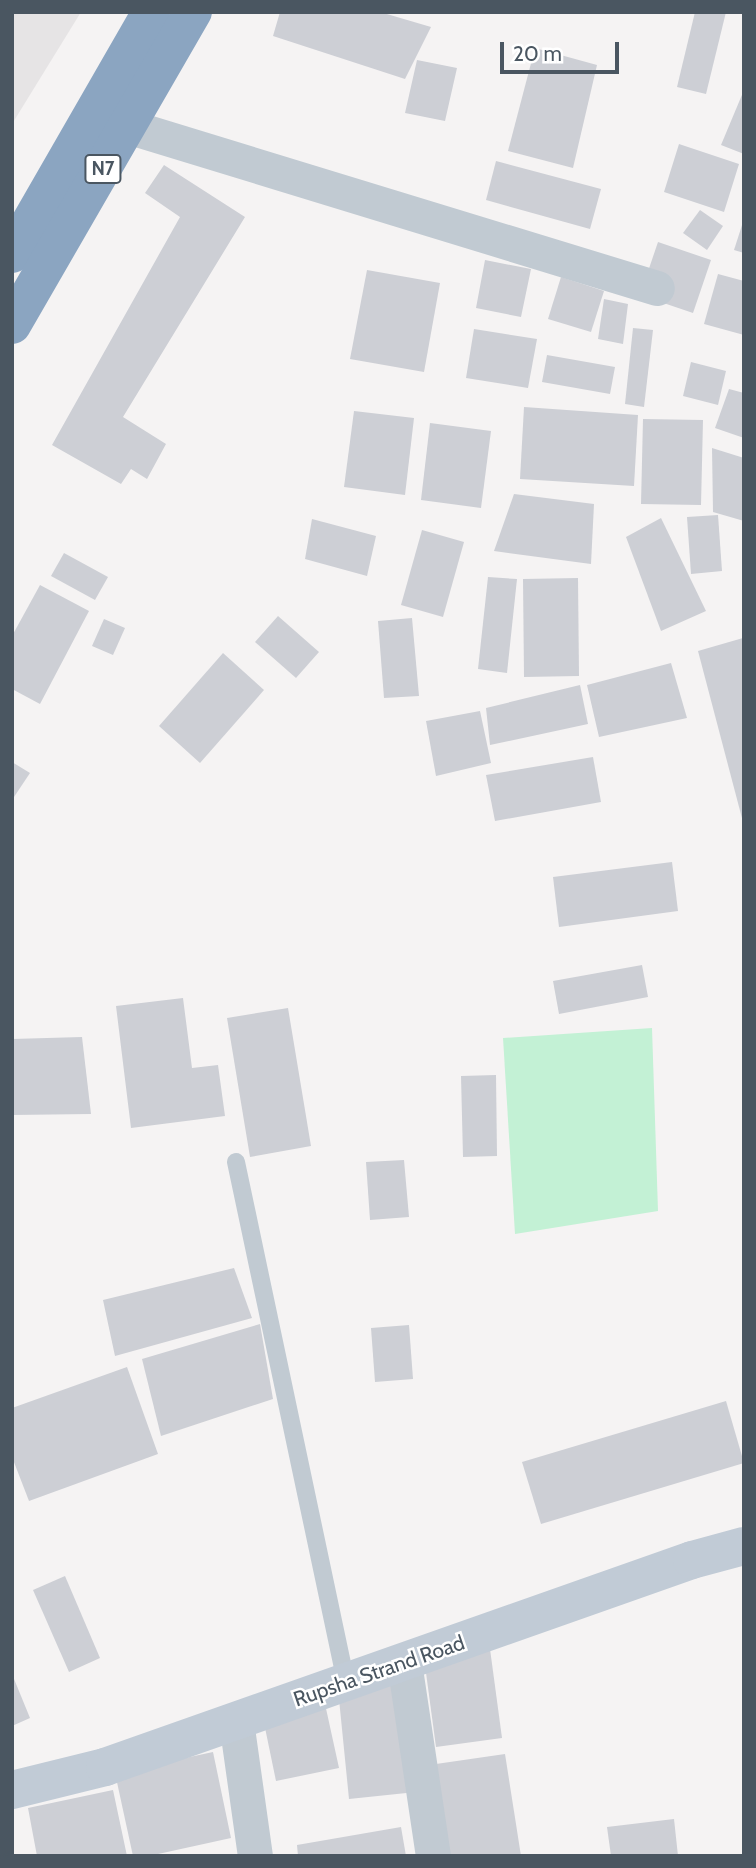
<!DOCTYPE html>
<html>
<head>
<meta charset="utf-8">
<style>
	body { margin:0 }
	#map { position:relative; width:756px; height:1868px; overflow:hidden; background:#f5f3f3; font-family:Cabin,sans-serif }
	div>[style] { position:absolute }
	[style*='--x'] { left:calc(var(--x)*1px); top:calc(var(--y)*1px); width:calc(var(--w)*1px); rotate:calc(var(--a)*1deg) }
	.education>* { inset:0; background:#e6e4e5 }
	.green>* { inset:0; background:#c3f1d5 }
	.building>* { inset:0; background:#cdcfd5 }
	.lane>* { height:18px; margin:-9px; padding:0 9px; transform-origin:9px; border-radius:9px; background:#c1cad2 }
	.street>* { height:35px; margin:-17.5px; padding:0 17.5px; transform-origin:17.5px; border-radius:17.5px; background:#c1cad2 }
	.secondary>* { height:38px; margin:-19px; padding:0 19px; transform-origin:19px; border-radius:19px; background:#c1cbd6 }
	.highway>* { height:38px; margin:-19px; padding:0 19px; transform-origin:19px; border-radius:19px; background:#8ba5c1 }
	span { translate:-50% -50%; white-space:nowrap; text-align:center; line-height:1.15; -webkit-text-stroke:5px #fff; paint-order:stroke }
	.shield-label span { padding:2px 5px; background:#fff; border:2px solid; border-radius:5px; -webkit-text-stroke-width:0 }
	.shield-label { font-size:19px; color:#4a5661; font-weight:700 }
	.street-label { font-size:21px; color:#4a5661 }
	.frame { position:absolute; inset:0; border:14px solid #4a5661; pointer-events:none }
	.scale { position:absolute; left:500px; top:42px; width:119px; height:32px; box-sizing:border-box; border:4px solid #4a5661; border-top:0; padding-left:9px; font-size:21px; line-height:24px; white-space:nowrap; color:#4a5661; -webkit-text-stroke:5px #fff; paint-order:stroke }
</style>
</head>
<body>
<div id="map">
	<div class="education">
		<i style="clip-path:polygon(12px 12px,81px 12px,12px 124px)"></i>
	</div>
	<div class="green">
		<i style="clip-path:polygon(652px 1028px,658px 1211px,515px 1234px,503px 1038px)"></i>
	</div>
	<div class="building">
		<i style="clip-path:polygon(280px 12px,380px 12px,431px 27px,405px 79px,273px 36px)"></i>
		<i style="clip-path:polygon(695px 12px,726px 12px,706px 94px,677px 87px)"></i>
		<i style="clip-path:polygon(535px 48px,597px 65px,573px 168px,508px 151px)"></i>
		<i style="clip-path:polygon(417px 60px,457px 68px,445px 121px,405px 113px)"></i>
		<i style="clip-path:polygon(744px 90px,744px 154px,721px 145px)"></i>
		<i style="clip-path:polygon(679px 144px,739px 164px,724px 212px,664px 192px)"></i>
		<i style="clip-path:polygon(496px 161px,601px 189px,590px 229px,486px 200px)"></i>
		<i style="clip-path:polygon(164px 165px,245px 217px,123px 417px,166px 444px,147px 479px,131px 469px,121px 484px,52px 445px,180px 217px,145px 193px)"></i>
		<i style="clip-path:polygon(700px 210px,723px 226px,707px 250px,683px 233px)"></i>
		<i style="clip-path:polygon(743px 222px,744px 223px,744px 253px,734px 250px)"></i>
		<i style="clip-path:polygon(658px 242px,711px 260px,693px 313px,640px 295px)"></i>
		<i style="clip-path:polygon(485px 260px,531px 269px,521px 317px,476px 308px)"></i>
		<i style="clip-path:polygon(367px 270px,440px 283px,424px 372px,350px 359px)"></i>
		<i style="clip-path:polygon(718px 274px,744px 281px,744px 335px,704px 324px)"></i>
		<i style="clip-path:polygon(561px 277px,604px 291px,591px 332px,548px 319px)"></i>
		<i style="clip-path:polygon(604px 299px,628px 304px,623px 344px,598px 339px)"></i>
		<i style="clip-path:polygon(633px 328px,653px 330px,644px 407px,625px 404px)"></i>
		<i style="clip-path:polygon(474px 329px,537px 339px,528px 388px,466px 378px)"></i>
		<i style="clip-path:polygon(547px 355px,615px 367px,610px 394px,542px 382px)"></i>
		<i style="clip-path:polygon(691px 362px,726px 371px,718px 405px,683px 396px)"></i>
		<i style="clip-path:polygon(729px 389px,744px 393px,744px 438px,715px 428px)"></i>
		<i style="clip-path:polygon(524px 407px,638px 415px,634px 486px,520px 479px)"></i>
		<i style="clip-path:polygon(354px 411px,414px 418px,405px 495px,344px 487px)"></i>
		<i style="clip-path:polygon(643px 419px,703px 420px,701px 505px,641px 504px)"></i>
		<i style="clip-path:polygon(430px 423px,491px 431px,481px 508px,421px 500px)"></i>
		<i style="clip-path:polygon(712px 448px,744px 458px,744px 521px,713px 512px)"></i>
		<i style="clip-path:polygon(514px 494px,594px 504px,591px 564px,494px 551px)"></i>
		<i style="clip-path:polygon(718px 515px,722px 571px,691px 574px,687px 517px)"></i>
		<i style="clip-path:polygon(661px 518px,706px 611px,661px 631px,626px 537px)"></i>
		<i style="clip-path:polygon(312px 519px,376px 536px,367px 576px,305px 559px)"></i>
		<i style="clip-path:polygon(422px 530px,464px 542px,443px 617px,401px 605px)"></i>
		<i style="clip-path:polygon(64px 553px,108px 577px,95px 600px,51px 576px)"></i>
		<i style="clip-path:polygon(488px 577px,517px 579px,507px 673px,478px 669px)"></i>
		<i style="clip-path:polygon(578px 578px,579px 676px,524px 677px,523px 579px)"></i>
		<i style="clip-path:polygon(40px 585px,89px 611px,40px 704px,12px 689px,12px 636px)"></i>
		<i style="clip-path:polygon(278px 616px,319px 652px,296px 678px,255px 642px)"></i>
		<i style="clip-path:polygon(412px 618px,419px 696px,384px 698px,378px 621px)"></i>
		<i style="clip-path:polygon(104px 619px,125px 628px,113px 655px,92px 646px)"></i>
		<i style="clip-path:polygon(743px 638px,744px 642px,743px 822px,698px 651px)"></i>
		<i style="clip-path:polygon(223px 653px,264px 690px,200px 763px,159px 726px)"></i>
		<i style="clip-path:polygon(671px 663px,687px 718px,599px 737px,587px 685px)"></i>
		<i style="clip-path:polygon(580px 685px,588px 724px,490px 745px,486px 708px)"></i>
		<i style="clip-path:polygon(480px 711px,491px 763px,436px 776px,426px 721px)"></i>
		<i style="clip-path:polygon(593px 757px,601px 802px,495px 821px,486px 775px)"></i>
		<i style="clip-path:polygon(12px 762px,30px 773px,12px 800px)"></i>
		<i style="clip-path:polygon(672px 862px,678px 911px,559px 927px,553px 877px)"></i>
		<i style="clip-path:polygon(642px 965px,648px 997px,559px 1014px,553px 981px)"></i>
		<i style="clip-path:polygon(183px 998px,192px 1068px,218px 1065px,225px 1116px,131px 1128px,116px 1006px)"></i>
		<i style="clip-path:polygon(288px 1008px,311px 1146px,250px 1157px,227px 1018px)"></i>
		<i style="clip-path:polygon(82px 1037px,91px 1114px,12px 1115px,12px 1039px)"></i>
		<i style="clip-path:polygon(496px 1075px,497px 1156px,463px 1157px,461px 1076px)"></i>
		<i style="clip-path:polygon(404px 1160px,409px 1217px,370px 1220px,366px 1162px)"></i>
		<i style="clip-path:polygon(234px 1268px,252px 1318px,115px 1356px,103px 1300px)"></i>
		<i style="clip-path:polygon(260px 1324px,273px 1399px,161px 1436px,142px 1359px)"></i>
		<i style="clip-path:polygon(409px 1325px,413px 1379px,375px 1382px,371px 1328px)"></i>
		<i style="clip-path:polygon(127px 1367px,158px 1454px,29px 1501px,12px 1457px,12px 1408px)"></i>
		<i style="clip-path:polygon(726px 1401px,744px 1463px,541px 1524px,522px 1462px)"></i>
		<i style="clip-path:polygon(65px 1576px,100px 1658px,69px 1672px,33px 1590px)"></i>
		<i style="clip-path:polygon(490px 1649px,502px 1738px,436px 1747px,424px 1658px)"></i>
		<i style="clip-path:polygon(12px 1674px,30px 1718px,12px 1726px)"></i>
		<i style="clip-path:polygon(404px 1682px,416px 1792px,349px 1799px,338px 1689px)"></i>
		<i style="clip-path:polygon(325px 1704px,339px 1768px,276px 1781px,263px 1718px)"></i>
		<i style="clip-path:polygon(213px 1752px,231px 1838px,149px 1856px,133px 1856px,115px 1773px)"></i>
		<i style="clip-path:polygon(505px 1754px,521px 1856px,450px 1856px,436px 1764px)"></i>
		<i style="clip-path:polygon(113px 1790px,127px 1856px,37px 1856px,28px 1808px)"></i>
		<i style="clip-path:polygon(674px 1819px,678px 1856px,611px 1856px,607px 1827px)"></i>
		<i style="clip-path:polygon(401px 1827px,406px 1856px,298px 1856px,297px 1845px)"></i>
	</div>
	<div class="lane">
		<i style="--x:236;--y:1162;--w:532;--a:78.06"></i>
	</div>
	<div class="street">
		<i style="--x:127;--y:126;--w:554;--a:17"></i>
		<i style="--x:404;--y:1662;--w:196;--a:81.5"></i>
		<i style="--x:236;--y:1721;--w:136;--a:82"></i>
	</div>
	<div class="secondary">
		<i style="--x:12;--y:1790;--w:96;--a:-13.9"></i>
		<i style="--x:105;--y:1767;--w:622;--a:-19.42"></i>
		<i style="--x:692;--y:1560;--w:54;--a:-15.1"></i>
	</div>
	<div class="highway">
		<i style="--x:12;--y:254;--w:279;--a:-60.1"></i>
		<i style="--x:12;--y:325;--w:362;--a:-60"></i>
	</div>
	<div class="shield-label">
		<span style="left:103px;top:169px">N7</span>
	</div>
	<div class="street-label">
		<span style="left:379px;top:1671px;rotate:-19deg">Rupsha Strand Road</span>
	</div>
	<div class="frame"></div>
	<div class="scale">20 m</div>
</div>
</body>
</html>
